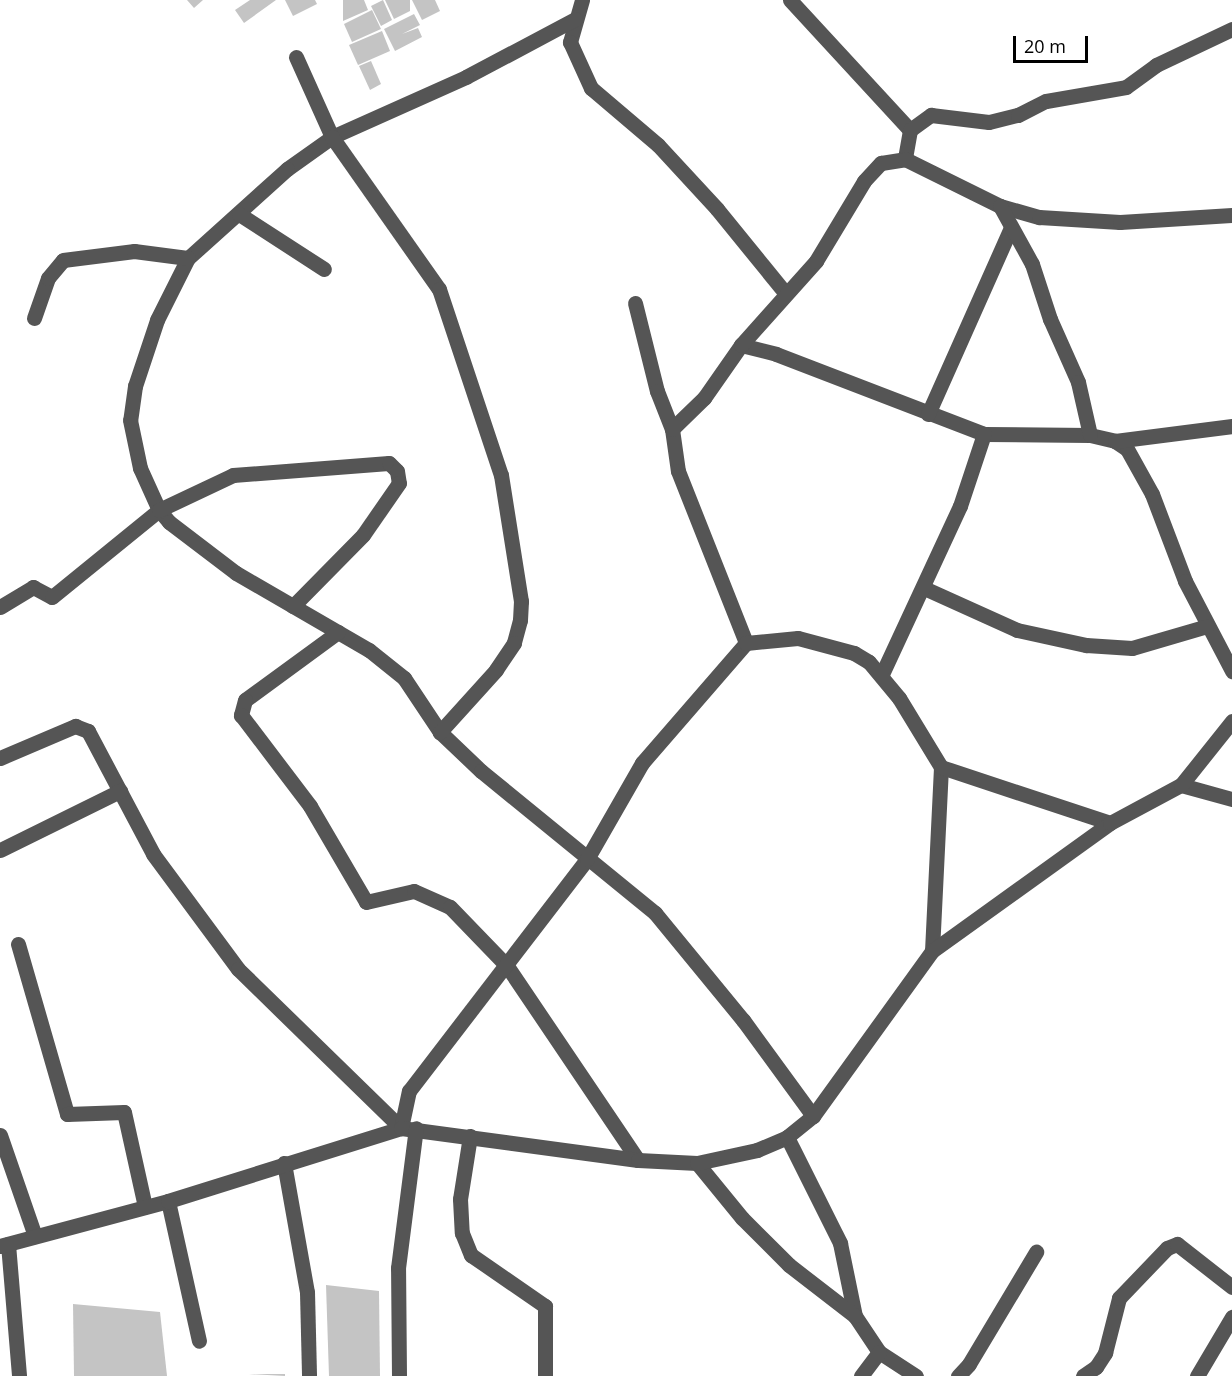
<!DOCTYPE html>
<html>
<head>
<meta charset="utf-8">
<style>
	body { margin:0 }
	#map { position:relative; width:1232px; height:1376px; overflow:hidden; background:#fff; font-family:"Open Sans",sans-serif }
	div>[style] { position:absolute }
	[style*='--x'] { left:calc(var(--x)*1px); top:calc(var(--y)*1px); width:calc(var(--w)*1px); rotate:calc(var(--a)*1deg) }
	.building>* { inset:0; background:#c4c4c4 }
	.minor>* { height:15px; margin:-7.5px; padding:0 7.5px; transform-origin:7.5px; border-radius:7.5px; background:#555 }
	span { translate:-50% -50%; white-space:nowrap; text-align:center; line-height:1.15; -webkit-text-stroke:6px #fff; paint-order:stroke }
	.scale { position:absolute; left:1013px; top:36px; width:75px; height:27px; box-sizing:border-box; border:3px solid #000; border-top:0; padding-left:8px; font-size:18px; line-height:21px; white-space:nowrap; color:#000; -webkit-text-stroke:4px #fff; paint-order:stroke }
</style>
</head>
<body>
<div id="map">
	<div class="building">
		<i style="clip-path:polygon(187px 0,203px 0,194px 8px)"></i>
		<i style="clip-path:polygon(250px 0,276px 0,244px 23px,235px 10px)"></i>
		<i style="clip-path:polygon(285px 0,315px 0,317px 4px,293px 16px)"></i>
		<i style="clip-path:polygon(343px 0,364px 0,368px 10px,343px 21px)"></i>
		<i style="clip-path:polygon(383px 0,392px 20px,381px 26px,371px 6px)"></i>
		<i style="clip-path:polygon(385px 0,410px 0,410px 11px,394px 19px)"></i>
		<i style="clip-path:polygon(412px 0,435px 0,440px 11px,422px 20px)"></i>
		<i style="clip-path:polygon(372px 10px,381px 29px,352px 42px,344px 24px)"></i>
		<i style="clip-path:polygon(414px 14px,420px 25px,402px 34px,418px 28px,422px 37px,395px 51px,384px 29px)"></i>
		<i style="clip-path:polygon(382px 31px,390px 51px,358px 65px,349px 45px)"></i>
		<i style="clip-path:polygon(371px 61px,381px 84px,370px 90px,359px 66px)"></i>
		<i style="clip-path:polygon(326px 1285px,379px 1291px,380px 1376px,329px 1376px)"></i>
		<i style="clip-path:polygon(73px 1304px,160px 1312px,167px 1376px,74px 1376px)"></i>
		<i style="clip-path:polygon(249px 1374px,285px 1374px,285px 1376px)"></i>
	</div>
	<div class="minor">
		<i style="--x:582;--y:0;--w:44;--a:105.9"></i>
		<i style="--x:570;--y:42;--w:51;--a:65.5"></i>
		<i style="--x:591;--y:88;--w:88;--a:40.4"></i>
		<i style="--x:658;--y:145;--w:87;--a:47.3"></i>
		<i style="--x:717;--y:209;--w:109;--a:50.9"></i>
		<i style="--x:790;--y:0;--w:177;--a:47.3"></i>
		<i style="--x:910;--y:130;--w:29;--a:100"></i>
		<i style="--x:575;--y:19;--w:123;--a:152"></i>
		<i style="--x:466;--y:77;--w:147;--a:155.9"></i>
		<i style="--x:332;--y:137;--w:55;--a:144.6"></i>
		<i style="--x:287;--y:169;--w:133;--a:138"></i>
		<i style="--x:188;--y:258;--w:69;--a:116.6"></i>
		<i style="--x:157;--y:320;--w:70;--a:108.4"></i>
		<i style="--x:135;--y:386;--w:34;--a:98"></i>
		<i style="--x:130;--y:420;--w:49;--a:78.2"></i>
		<i style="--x:140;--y:468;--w:46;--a:65.7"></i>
		<i style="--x:159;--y:510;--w:16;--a:50"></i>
		<i style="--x:169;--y:522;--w:84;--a:37.3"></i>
		<i style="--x:236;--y:573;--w:154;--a:30.1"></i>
		<i style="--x:369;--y:650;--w:45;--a:38.7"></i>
		<i style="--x:404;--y:678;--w:65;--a:56.3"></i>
		<i style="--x:440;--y:732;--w:57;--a:43.6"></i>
		<i style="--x:481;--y:771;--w:225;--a:39.2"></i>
		<i style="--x:655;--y:913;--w:139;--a:50.6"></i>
		<i style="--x:743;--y:1020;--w:119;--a:53.9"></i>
		<i style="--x:296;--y:57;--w:88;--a:65.8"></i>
		<i style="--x:332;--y:137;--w:186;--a:54.9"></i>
		<i style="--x:439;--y:289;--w:196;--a:71.6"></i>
		<i style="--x:501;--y:475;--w:128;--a:81"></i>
		<i style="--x:521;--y:601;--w:19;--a:93"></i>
		<i style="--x:520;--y:620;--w:24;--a:105"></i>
		<i style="--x:514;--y:643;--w:32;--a:124"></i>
		<i style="--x:496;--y:670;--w:84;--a:132.1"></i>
		<i style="--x:910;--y:130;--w:26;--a:-36"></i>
		<i style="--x:931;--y:115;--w:58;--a:6.9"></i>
		<i style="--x:989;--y:122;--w:30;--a:-14"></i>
		<i style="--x:1018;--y:115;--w:31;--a:-27"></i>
		<i style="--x:1046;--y:101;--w:81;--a:-9.9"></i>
		<i style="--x:1126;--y:87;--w:37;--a:-36"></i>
		<i style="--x:1156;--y:65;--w:84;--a:-25.3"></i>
		<i style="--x:1000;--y:206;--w:41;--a:15.8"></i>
		<i style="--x:1039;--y:217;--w:81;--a:3.5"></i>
		<i style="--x:1120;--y:222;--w:112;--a:-3.6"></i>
		<i style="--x:239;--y:214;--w:101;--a:32.9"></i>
		<i style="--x:635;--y:303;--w:91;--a:76"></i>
		<i style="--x:657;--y:391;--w:41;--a:68.5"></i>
		<i style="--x:672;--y:429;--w:42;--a:81.9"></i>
		<i style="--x:678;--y:471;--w:185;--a:68.4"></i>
		<i style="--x:34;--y:318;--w:42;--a:-70.7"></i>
		<i style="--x:48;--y:278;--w:23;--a:-50"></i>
		<i style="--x:63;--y:260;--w:72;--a:-7.2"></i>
		<i style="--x:134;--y:251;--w:54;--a:7.4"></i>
		<i style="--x:741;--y:345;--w:36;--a:14"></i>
		<i style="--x:776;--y:354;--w:223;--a:21"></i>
		<i style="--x:984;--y:434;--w:106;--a:0.5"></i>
		<i style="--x:1090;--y:435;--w:26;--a:13"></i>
		<i style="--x:1115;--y:441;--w:14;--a:34"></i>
		<i style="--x:1127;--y:449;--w:51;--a:60.9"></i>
		<i style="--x:1152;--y:494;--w:93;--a:69.2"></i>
		<i style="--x:1185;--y:581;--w:102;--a:62.4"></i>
		<i style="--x:928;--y:414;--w:204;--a:-66"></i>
		<i style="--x:672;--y:429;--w:45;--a:-44.1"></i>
		<i style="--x:704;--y:398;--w:65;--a:-55.1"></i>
		<i style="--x:741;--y:345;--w:113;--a:-48.2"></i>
		<i style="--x:816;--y:261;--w:93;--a:-59"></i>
		<i style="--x:864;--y:181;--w:25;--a:-47"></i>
		<i style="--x:881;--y:163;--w:24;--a:-9"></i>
		<i style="--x:905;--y:159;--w:106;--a:26.3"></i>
		<i style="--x:1000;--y:206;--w:66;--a:61.1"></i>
		<i style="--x:1032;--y:264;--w:58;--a:71.9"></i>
		<i style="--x:1050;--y:319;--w:69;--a:66"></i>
		<i style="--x:1078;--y:382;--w:54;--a:77.2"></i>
		<i style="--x:1115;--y:441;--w:118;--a:-7.3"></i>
		<i style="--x:924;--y:588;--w:102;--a:24.3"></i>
		<i style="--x:1017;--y:630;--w:71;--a:12.3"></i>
		<i style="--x:1086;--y:645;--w:46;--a:3.7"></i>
		<i style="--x:1132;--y:648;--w:78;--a:-16.3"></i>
		<i style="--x:0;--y:607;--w:39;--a:-31"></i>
		<i style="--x:33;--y:587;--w:21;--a:28"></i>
		<i style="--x:52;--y:597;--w:138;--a:-39.1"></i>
		<i style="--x:159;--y:510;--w:82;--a:-25.3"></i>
		<i style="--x:233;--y:475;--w:156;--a:-4.4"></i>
		<i style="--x:389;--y:463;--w:11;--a:45"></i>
		<i style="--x:397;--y:471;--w:12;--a:81"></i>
		<i style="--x:399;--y:483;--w:63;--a:124.7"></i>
		<i style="--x:363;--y:535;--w:100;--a:134.6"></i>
		<i style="--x:338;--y:632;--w:115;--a:143.8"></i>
		<i style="--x:245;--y:700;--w:16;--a:105"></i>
		<i style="--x:241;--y:715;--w:114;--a:52.8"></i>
		<i style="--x:310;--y:806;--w:111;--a:59.7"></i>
		<i style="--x:366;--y:902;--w:49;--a:-12.9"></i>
		<i style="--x:414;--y:891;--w:39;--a:24"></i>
		<i style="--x:450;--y:907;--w:82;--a:46"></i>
		<i style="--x:507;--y:966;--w:234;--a:56"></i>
		<i style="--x:882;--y:674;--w:185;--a:-65.1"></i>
		<i style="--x:960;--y:506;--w:76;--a:-71.6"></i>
		<i style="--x:0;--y:758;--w:82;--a:-23.1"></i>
		<i style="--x:75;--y:726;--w:14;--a:21"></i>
		<i style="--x:88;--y:731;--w:139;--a:62.1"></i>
		<i style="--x:153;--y:854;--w:143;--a:53.5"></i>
		<i style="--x:238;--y:969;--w:228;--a:44.3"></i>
		<i style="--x:401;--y:1128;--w:38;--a:-78"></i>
		<i style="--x:409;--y:1091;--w:292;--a:-52.5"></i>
		<i style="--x:587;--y:859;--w:111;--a:-60.2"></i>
		<i style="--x:642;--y:763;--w:159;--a:-49.1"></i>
		<i style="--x:746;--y:643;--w:52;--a:-5.5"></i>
		<i style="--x:798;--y:638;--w:58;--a:15"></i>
		<i style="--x:854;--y:653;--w:17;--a:31"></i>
		<i style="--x:869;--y:662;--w:47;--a:50.2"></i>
		<i style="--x:899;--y:698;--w:81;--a:58.7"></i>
		<i style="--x:941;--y:767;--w:184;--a:92.8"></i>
		<i style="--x:941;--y:767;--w:178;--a:18.3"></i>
		<i style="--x:1181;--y:785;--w:53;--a:15.4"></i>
		<i style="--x:0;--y:850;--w:134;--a:-26.2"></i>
		<i style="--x:18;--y:944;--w:177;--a:73.9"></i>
		<i style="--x:67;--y:1114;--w:57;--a:-2"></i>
		<i style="--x:124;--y:1112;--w:97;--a:77.5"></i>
		<i style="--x:0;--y:1135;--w:107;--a:70.9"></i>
		<i style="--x:470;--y:1136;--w:64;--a:99"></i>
		<i style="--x:460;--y:1199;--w:34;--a:87"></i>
		<i style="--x:462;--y:1233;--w:24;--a:68"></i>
		<i style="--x:471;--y:1255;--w:90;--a:34.6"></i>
		<i style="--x:545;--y:1306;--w:70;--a:90"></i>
		<i style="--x:787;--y:1137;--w:119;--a:63.4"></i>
		<i style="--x:840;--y:1243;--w:75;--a:78.4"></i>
		<i style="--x:855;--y:1316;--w:43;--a:56.3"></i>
		<i style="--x:879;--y:1352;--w:44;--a:33"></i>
		<i style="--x:284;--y:1163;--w:131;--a:79.9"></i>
		<i style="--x:307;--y:1292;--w:84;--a:88.6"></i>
		<i style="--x:697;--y:1163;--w:71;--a:50.7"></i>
		<i style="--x:742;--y:1218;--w:66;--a:45"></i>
		<i style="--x:789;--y:1265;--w:83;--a:37.7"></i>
		<i style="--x:168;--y:1201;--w:143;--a:77.5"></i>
		<i style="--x:8;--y:1244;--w:132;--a:85.2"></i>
		<i style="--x:0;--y:1246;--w:174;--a:-15"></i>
		<i style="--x:168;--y:1201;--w:244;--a:-17.4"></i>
		<i style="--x:401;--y:1128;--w:239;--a:7.7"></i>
		<i style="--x:638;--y:1160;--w:59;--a:2.9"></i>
		<i style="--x:697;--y:1163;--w:61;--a:-12.2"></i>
		<i style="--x:757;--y:1150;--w:33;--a:-23"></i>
		<i style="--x:787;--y:1137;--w:33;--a:-39"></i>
		<i style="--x:813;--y:1116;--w:203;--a:-54.2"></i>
		<i style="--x:932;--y:951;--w:219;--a:-35.7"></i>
		<i style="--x:1110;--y:823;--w:81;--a:-28.2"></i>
		<i style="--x:1181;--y:785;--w:82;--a:-51.4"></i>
		<i style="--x:399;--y:1376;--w:108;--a:-90.5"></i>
		<i style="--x:398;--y:1268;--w:141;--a:-82.7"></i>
		<i style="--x:861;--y:1376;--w:30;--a:-53"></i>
		<i style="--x:958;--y:1376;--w:16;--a:-47"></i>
		<i style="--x:969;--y:1364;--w:131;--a:-59.1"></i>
		<i style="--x:1083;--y:1376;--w:16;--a:-35"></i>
		<i style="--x:1096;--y:1367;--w:17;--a:-57"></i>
		<i style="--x:1105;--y:1353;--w:57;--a:-75.7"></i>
		<i style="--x:1119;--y:1298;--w:69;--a:-46.2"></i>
		<i style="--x:1167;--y:1248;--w:11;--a:-22"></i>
		<i style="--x:1177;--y:1244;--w:70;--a:38"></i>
		<i style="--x:1197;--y:1376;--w:69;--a:-59.3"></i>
	</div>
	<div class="scale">20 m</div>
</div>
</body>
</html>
